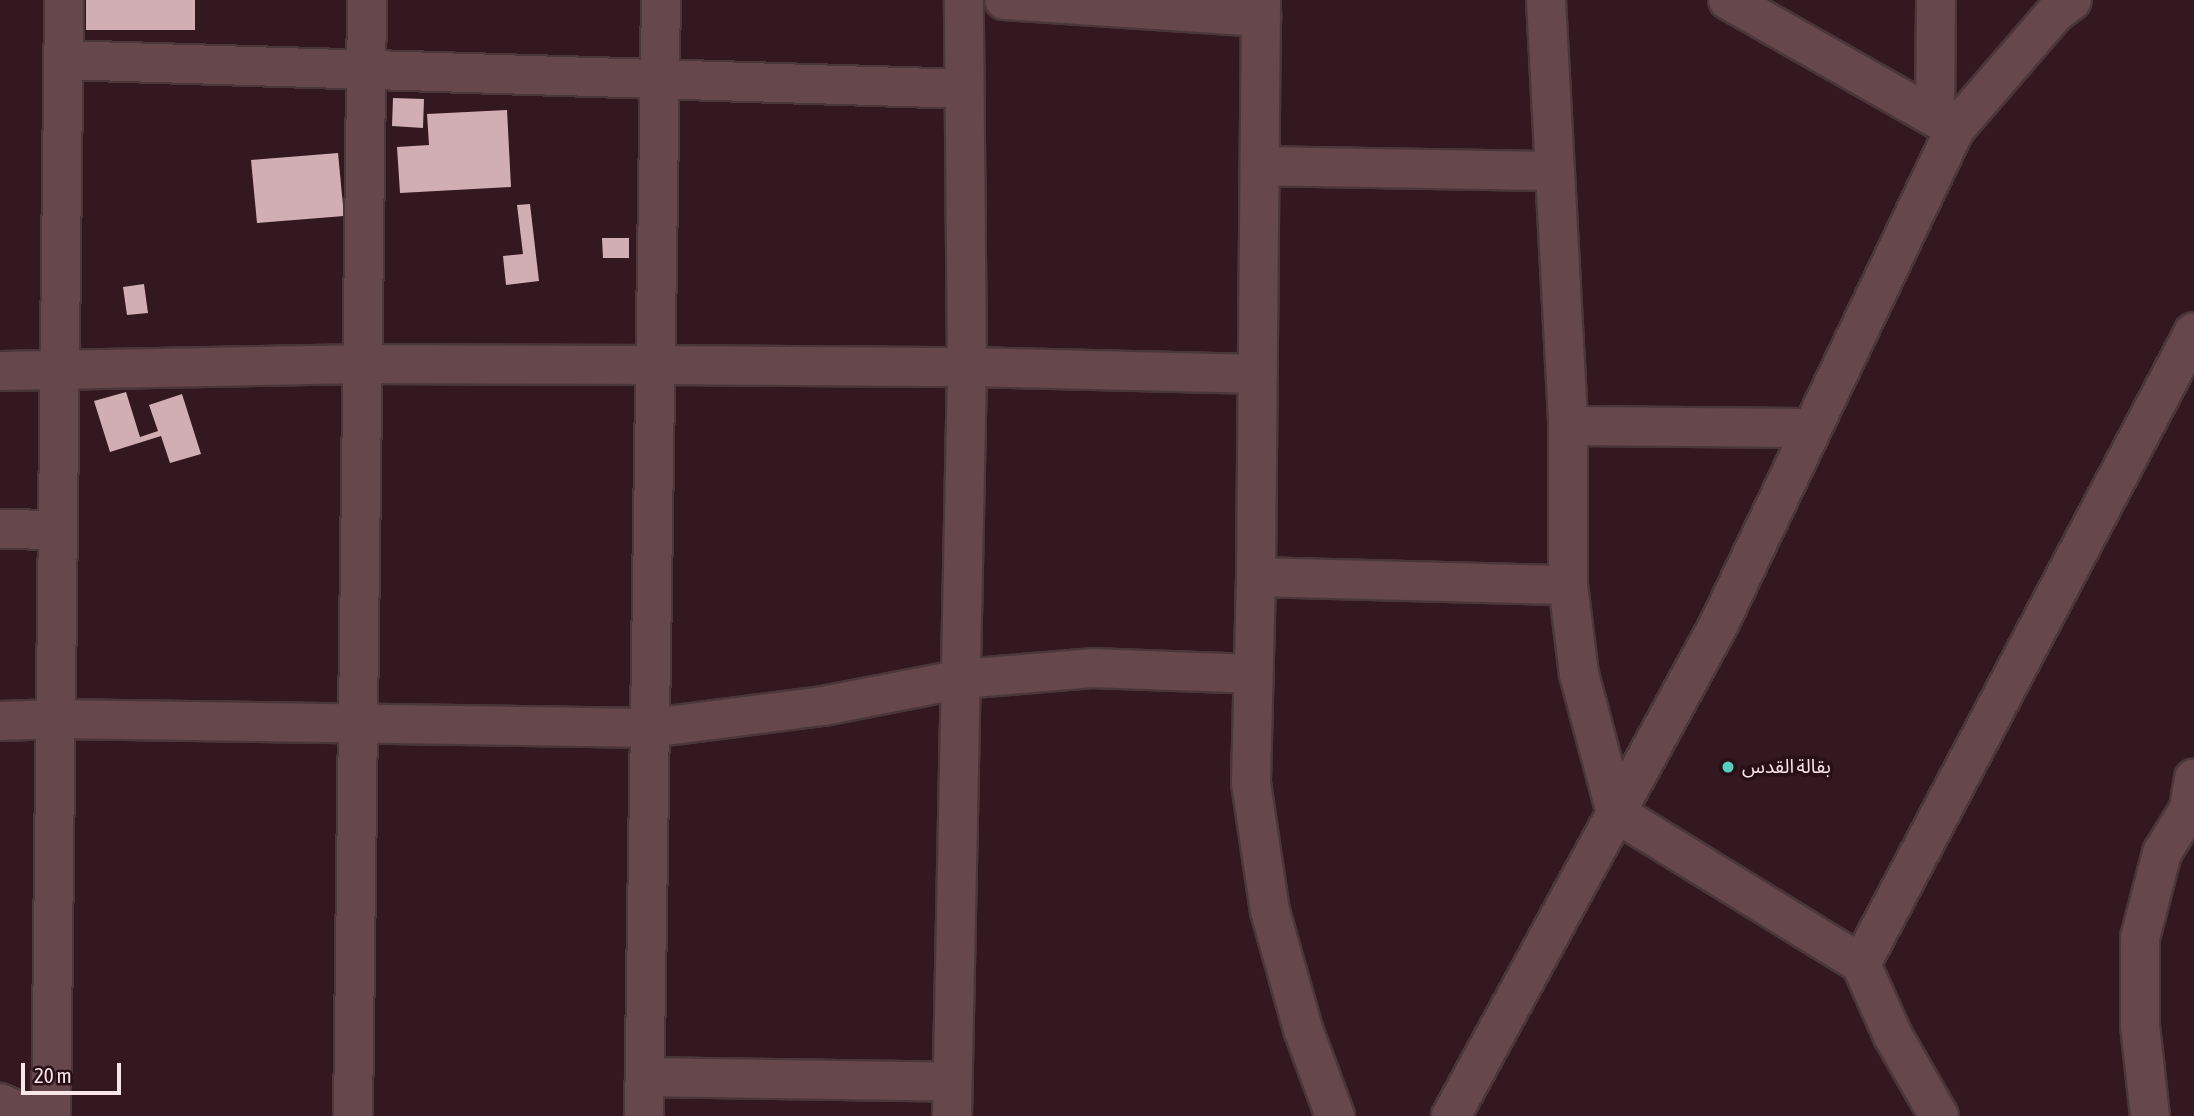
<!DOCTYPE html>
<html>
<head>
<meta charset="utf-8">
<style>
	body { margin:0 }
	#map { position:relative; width:2194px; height:1116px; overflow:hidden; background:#33191f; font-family:"Asap Condensed","Noto Sans Arabic",sans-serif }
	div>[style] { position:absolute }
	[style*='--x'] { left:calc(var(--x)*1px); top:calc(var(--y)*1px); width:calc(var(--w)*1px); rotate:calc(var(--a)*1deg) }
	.building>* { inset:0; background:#d1aeb4 }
	.roads { filter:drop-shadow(2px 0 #4b363a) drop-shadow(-2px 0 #4b363a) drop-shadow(0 2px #4b363a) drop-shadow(0 -2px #4b363a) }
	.minor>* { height:38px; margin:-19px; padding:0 19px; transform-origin:19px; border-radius:19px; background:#65474c }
	.dots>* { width:19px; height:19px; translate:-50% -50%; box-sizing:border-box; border:4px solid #291016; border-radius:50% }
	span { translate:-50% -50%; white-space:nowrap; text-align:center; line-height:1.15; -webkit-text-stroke:7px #291016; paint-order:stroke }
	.poi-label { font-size:19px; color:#f9e6e9 }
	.left { translate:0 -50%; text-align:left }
	.scale { position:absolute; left:21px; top:1063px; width:100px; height:32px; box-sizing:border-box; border:4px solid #f9e6e9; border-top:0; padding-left:9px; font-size:21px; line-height:24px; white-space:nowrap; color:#f9e6e9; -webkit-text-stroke:5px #291016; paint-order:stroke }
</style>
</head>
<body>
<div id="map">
	<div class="building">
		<i style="clip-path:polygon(86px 0,195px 0,195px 30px,86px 30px)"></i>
		<i style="clip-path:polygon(393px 98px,424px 99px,423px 128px,392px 126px)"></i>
		<i style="clip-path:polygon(507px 110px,511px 187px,400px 193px,397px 147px,429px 145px,427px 114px)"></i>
		<i style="clip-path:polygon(338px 153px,344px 216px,257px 223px,251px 160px)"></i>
		<i style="clip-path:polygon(530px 204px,539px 281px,506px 285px,503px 256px,523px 254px,517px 205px)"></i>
		<i style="clip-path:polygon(602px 238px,629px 238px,629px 258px,603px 258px)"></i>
		<i style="clip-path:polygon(144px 284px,148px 313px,127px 315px,123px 287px)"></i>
		<i style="clip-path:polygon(126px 392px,140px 437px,158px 431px,149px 405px,182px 394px,201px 454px,170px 463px,161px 436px,110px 452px,94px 401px)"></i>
	</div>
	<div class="roads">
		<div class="minor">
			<i style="--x:1004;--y:0;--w:258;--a:3.8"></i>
			<i style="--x:1261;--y:0;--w:577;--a:90.5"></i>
			<i style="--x:1256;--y:577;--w:206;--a:91.4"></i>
			<i style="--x:1251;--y:783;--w:129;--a:81.6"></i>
			<i style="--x:1270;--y:911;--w:123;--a:74.4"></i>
			<i style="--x:1303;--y:1029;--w:93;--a:69.8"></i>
			<i style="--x:1546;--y:0;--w:427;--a:87"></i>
			<i style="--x:1568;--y:426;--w:159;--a:90"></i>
			<i style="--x:1568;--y:585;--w:90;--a:83"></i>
			<i style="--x:1579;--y:674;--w:144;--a:75.1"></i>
			<i style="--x:1616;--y:813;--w:288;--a:31.6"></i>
			<i style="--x:1861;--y:964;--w:79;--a:66"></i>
			<i style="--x:1893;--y:1036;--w:92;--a:60.1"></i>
			<i style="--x:1728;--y:0;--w:261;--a:29.6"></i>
			<i style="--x:63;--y:60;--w:901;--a:1.84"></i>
			<i style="--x:1935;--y:117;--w:117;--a:-89.5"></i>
			<i style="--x:1260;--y:166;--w:295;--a:1"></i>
			<i style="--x:0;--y:371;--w:363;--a:-1.1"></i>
			<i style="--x:363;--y:364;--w:292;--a:0.2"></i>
			<i style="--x:655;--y:365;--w:312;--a:0.4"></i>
			<i style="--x:967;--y:367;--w:291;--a:1.4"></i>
			<i style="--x:1568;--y:426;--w:242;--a:0.5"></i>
			<i style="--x:0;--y:529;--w:58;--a:1"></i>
			<i style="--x:1256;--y:577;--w:312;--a:1.5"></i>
			<i style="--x:0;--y:721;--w:56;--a:-2"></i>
			<i style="--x:56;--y:719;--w:595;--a:0.87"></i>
			<i style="--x:651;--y:728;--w:173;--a:-7.3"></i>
			<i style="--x:823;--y:706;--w:142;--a:-11"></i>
			<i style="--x:962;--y:679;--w:130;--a:-4.8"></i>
			<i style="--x:1092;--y:668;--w:160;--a:2.1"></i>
			<i style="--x:1861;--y:964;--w:714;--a:-62.22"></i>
			<i style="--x:645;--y:1077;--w:307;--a:0.9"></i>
			<i style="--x:0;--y:1103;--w:34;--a:23"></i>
			<i style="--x:51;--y:1116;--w:1116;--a:-89.33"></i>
			<i style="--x:353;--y:1116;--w:1116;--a:-89.28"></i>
			<i style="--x:644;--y:1116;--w:1116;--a:-89.13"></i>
			<i style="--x:952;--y:1116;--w:749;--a:-88.85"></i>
			<i style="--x:967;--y:367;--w:367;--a:-90.5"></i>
			<i style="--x:1451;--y:1116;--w:560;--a:-61.42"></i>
			<i style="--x:1719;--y:624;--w:548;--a:-64.51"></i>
			<i style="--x:1955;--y:129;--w:153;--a:-49.2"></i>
			<i style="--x:2055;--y:13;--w:21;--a:-37"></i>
			<i style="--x:2150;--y:1116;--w:91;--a:-96.3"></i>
			<i style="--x:2140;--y:1026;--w:88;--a:-90"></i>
			<i style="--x:2140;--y:938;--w:88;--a:-75.5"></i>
			<i style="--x:2162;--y:853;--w:52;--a:-58.5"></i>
			<i style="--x:2189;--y:809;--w:31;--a:-81"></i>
		</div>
	</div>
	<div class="dots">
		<i style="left:1728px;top:767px;background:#56cec2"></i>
	</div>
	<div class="poi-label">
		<span class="left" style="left:1742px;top:767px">بقالة القدس</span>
	</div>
	<div class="scale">20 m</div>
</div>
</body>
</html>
